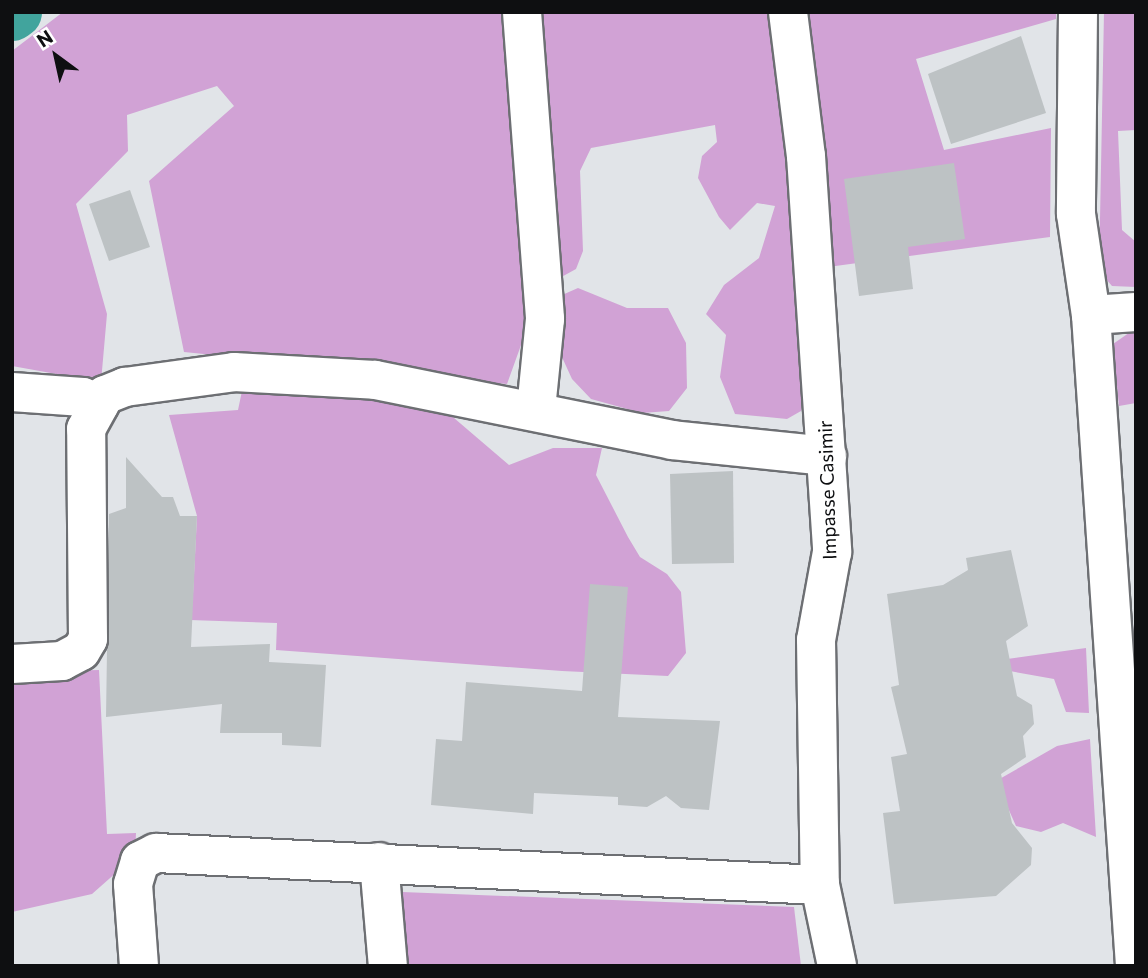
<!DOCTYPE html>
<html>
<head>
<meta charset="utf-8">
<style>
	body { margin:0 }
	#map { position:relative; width:1148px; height:978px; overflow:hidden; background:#e1e4e8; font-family:Commissioner,sans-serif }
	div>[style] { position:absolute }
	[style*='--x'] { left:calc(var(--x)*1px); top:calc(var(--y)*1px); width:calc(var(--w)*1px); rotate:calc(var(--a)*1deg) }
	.green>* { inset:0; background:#d1a2d5 }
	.canal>* { height:51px; margin:-25.5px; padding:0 25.5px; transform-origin:25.5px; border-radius:25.5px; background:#41a49d }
	.building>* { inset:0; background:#bdc2c4 }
	.roads { filter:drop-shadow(2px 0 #6d6f73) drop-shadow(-2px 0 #6d6f73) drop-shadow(0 2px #6d6f73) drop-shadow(0 -2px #6d6f73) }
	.minor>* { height:38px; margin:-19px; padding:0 19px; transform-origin:19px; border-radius:19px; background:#fff }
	span { translate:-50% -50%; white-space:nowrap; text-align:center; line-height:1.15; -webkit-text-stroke:6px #fff; paint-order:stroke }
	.street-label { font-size:19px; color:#0e0f11 }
	.frame { position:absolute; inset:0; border:14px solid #0e0f11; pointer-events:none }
	.north { position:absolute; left:21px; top:21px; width:70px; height:70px; -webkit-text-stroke:5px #fff; paint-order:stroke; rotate:327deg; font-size:19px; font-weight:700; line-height:28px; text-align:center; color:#0e0f11 }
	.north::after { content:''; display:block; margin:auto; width:24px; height:32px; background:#0e0f11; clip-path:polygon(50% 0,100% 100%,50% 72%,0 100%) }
</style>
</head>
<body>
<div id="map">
	<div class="green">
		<i style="clip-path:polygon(63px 12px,509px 12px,534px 309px,507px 384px,184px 352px,149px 181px,234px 106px,217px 86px,127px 115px,128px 151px,76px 204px,107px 314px,101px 382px,12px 366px,12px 51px)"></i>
		<i style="clip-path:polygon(532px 12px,781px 12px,805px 383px,801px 411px,787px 419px,735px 414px,720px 377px,726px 335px,706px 314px,724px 285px,759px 258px,775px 206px,757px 203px,730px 230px,719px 217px,698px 178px,702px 156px,717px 142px,715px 125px,591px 148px,580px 171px,583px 251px,576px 269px,556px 280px)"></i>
		<i style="clip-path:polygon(804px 12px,1056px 12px,1056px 19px,916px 59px,944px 150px,1051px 128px,1050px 237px,828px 267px,818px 87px)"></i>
		<i style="clip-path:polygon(1104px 12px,1136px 12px,1136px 130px,1118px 131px,1122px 230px,1136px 242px,1136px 287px,1112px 286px,1099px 271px)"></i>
		<i style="clip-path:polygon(578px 288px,627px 308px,668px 308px,686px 343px,687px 388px,669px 411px,642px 413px,591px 399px,572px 379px,561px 355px,553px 299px)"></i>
		<i style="clip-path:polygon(1136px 328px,1136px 403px,1119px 406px,1113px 344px)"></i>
		<i style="clip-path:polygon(302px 387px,447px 412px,509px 465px,553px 448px,602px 448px,596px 475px,628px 537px,640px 557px,667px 574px,681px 592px,686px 653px,668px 676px,562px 671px,276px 650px,277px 623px,190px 620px,176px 640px,103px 645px,104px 595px,193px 594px,197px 516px,169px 415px,238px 410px,242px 391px)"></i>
		<i style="clip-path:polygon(1086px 648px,1089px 713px,1066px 712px,1054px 679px,971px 664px)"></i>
		<i style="clip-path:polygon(99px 670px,107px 834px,136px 833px,135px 856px,92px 894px,12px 912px,12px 672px)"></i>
		<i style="clip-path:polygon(1090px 739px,1096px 837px,1063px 823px,1041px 832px,1016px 826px,996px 781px,1057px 746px)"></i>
		<i style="clip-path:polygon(402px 892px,794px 907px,801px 966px,407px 966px)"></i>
	</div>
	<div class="canal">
		<i style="--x:12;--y:15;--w:5;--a:-37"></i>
	</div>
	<div class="building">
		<i style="clip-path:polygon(1021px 36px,1046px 113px,951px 144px,928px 74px)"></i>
		<i style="clip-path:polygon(954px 163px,965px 239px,908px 247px,913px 289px,859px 296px,844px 179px)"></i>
		<i style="clip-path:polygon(130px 190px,150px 247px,109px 261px,89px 204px)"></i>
		<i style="clip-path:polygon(126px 457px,162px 497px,173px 497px,180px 516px,197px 516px,191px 647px,270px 644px,269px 662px,326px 665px,321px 747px,282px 745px,282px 733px,220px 733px,222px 704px,106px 717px,109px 514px,126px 508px)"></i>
		<i style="clip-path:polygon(733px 471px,734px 563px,672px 564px,670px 474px)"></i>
		<i style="clip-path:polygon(1011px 550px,1028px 626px,1006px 641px,1017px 696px,1032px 705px,1034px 724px,1023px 736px,1026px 757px,1001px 774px,1012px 823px,1032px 848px,1031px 865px,996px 896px,894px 904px,883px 813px,900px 811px,891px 757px,907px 754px,891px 687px,899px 685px,887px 594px,943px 585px,968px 570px,966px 558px)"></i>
		<i style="clip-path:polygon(590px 584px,628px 587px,618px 717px,720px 721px,709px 810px,681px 808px,666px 796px,647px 807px,618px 805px,618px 797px,534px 793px,533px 814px,431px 805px,436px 739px,462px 741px,466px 682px,582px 691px)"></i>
	</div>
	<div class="roads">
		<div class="minor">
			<i style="--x:522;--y:12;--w:308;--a:85.7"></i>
			<i style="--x:545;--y:319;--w:90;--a:95.7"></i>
			<i style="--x:788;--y:12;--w:145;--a:82.9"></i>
			<i style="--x:806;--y:156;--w:397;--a:86.2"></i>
			<i style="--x:832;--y:552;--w:89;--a:100.3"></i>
			<i style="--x:816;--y:640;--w:245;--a:89.1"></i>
			<i style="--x:820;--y:885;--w:83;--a:78.1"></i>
			<i style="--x:1078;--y:12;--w:202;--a:90.6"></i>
			<i style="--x:1076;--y:214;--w:102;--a:81.6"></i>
			<i style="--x:1091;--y:315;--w:652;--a:86.13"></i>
			<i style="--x:1091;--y:315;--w:45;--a:-3.8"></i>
			<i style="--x:12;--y:392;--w:71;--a:4"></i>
			<i style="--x:83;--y:397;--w:18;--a:27"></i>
			<i style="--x:12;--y:664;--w:50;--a:-3.4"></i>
			<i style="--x:62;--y:661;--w:21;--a:-28"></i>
			<i style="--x:81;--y:651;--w:14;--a:-60"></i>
			<i style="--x:88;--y:639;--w:210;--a:-90.5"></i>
			<i style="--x:86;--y:429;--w:39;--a:-61"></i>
			<i style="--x:105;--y:395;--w:22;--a:-22"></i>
			<i style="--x:125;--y:387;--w:110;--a:-7.8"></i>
			<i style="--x:234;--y:372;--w:141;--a:3.2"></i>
			<i style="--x:375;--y:380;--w:303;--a:11.4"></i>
			<i style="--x:672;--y:440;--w:156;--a:5.9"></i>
			<i style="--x:379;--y:862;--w:104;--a:85.1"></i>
			<i style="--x:139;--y:966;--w:82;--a:-94.2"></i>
			<i style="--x:133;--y:884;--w:24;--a:-73"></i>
			<i style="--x:140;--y:861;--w:18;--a:-27"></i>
			<i style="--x:156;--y:853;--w:665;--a:2.76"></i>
		</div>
	</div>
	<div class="street-label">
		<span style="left:827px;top:490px;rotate:-92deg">Impasse Casimir</span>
	</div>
	<div class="frame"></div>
	<div class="north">N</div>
</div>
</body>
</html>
